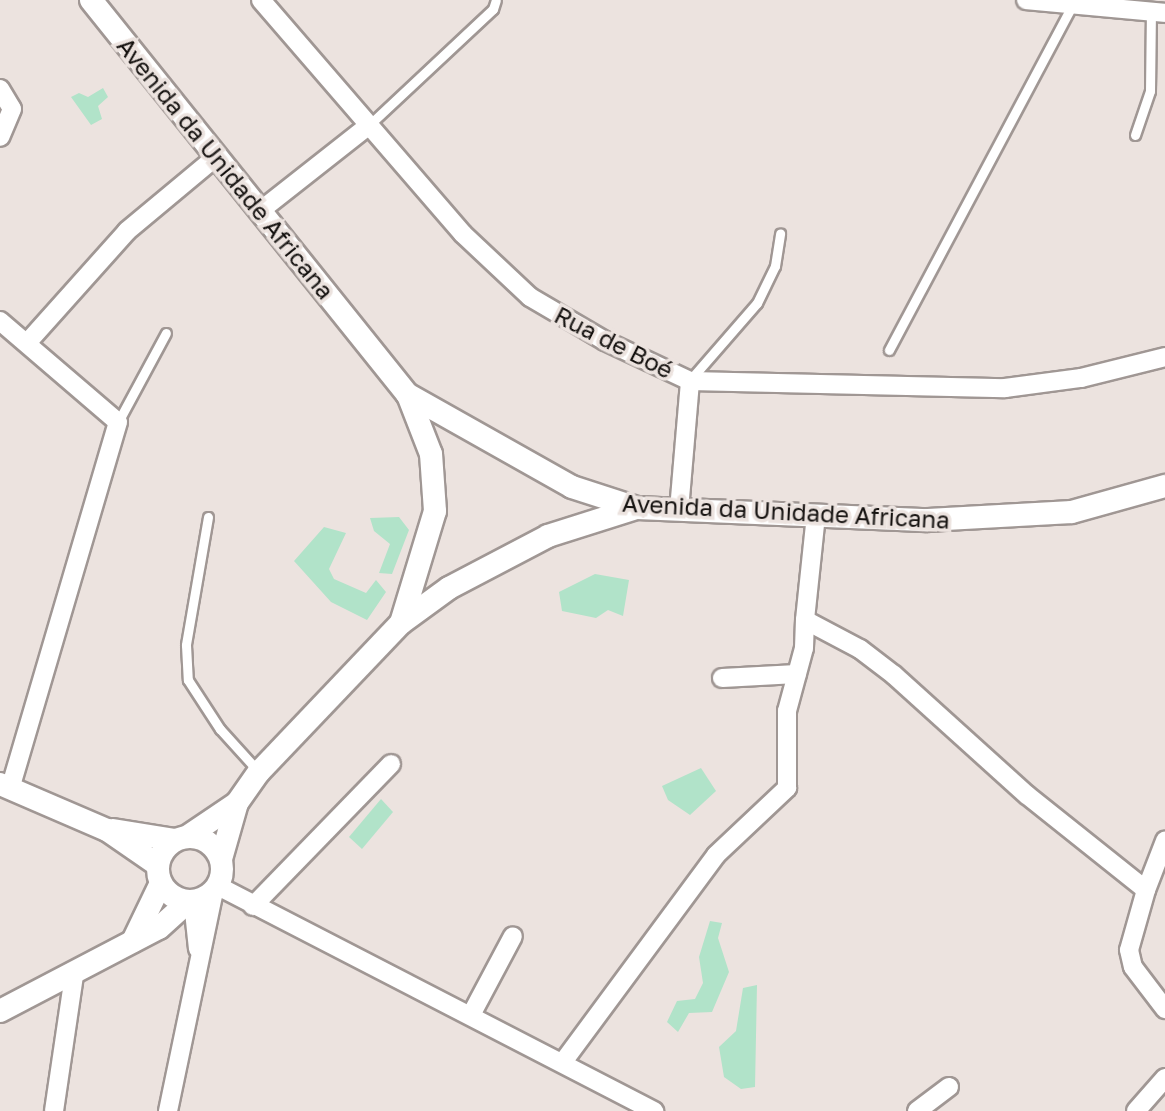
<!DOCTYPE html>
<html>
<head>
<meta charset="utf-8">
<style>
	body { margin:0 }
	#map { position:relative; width:1165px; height:1111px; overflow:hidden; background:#ece3df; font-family:"Golos Text",sans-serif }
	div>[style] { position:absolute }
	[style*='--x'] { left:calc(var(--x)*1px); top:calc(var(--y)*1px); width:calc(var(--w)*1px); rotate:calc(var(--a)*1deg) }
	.green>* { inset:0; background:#b1e3c9 }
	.roads { filter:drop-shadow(2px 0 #a09794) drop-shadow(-2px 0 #a09794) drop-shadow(0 2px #a09794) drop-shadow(0 -2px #a09794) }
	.service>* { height:9px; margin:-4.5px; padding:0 4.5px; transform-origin:4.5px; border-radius:4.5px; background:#fff }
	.minor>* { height:18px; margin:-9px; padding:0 9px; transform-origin:9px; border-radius:9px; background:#fff }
	.tertiary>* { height:22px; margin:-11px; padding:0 11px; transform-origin:11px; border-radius:11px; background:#fff }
	.tertiary>.ring { margin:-11px; padding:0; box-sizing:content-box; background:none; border:22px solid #fff; border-radius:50% }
	span { translate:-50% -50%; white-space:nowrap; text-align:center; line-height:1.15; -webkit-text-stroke:7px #ece3df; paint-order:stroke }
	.street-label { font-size:24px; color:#151210 }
</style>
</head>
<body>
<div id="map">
	<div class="green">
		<i style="clip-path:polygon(103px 88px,108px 97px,98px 106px,102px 119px,91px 125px,71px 97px,79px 93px,88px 97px)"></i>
		<i style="clip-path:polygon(399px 517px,409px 530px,392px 574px,379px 573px,390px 544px,374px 531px,370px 518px)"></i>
		<i style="clip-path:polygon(324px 527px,346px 533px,329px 569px,334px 579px,366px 593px,376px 580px,386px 592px,367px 620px,331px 602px,294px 561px)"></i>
		<i style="clip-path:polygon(595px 574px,629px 580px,623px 616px,608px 610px,596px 618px,562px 611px,559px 592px)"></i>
		<i style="clip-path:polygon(701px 768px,716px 791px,690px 815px,668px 800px,662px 786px)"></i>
		<i style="clip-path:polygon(381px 799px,393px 812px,362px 849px,349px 837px)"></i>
		<i style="clip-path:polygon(710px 921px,722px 923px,718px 938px,729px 972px,712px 1012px,689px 1013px,678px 1032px,667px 1022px,677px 1001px,695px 999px,703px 983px,699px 957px)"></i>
		<i style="clip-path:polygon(757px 985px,755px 1087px,741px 1089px,724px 1077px,719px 1047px,736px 1031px,743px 988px)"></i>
	</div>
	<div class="roads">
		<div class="service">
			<i style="--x:368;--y:126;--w:171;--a:-43.1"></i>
			<i style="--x:493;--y:9;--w:9;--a:-72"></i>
			<i style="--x:1135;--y:135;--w:46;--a:-71.2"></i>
			<i style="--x:1150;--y:91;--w:79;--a:-89.3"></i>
			<i style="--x:889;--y:350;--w:392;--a:-62"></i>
			<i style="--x:690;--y:380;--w:102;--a:-49"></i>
			<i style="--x:757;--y:303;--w:41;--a:-64.1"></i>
			<i style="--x:775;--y:266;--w:33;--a:-81"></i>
			<i style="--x:118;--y:422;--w:101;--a:-61.7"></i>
			<i style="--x:208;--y:517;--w:130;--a:99.8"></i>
			<i style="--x:186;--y:645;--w:35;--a:87"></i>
			<i style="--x:188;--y:680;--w:59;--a:56.9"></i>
			<i style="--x:220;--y:729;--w:58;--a:47.8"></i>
		</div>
		<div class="minor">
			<i style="--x:261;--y:0;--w:309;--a:49.2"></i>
			<i style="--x:463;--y:234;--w:92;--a:43.2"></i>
			<i style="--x:530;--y:297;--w:87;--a:30.4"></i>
			<i style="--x:605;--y:341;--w:94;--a:25.2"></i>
			<i style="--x:690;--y:381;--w:315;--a:1.3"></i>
			<i style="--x:1005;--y:388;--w:77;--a:-7.5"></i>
			<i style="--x:1081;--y:378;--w:87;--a:-14"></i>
			<i style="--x:1026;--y:0;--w:140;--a:5.3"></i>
			<i style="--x:0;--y:89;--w:23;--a:59"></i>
			<i style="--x:12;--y:109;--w:30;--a:113"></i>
			<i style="--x:260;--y:211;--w:137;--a:-38.2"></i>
			<i style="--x:0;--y:321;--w:155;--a:40.6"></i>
			<i style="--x:118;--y:422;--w:383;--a:106.4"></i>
			<i style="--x:27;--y:343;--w:150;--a:-48.2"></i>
			<i style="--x:127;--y:231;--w:117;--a:-39.8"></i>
			<i style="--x:679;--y:510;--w:129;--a:-85.1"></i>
			<i style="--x:816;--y:515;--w:106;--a:96"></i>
			<i style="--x:805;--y:620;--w:62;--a:27.8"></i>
			<i style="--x:860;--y:649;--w:43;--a:37.4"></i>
			<i style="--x:894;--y:675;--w:179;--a:42.1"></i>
			<i style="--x:1027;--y:795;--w:152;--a:38.6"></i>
			<i style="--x:1146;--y:890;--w:62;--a:105.8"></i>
			<i style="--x:1129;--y:950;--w:17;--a:77"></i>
			<i style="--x:1133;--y:967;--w:53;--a:52.7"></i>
			<i style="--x:722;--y:678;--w:75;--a:-3.1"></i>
			<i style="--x:218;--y:886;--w:491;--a:27.3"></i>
			<i style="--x:1146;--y:890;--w:53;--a:-68.8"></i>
			<i style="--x:193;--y:902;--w:47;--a:83.9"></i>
			<i style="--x:253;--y:906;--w:198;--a:-45.8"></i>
			<i style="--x:471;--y:1015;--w:89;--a:-62"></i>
			<i style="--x:563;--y:1062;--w:257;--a:-53.5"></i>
			<i style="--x:716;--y:855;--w:98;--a:-43.3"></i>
			<i style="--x:787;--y:788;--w:77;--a:-90"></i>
			<i style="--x:787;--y:711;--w:65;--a:-74.9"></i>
			<i style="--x:804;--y:648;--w:28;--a:-88"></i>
			<i style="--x:54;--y:1111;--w:136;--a:-81.6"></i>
			<i style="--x:168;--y:1111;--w:225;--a:-78.2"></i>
			<i style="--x:917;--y:1111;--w:40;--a:-37"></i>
			<i style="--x:1136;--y:1111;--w:44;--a:-48.7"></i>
		</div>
		<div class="tertiary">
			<i style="--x:91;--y:0;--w:505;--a:51.27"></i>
			<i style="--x:407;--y:394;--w:189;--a:29.4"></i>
			<i style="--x:572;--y:487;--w:68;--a:17.9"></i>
			<i style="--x:637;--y:508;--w:291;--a:2.4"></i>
			<i style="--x:928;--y:520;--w:144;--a:-3.2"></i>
			<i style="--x:1072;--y:512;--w:97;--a:-15.6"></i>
			<i style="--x:401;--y:623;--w:117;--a:-73.1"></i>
			<i style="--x:435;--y:511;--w:57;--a:-94"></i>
			<i style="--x:431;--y:454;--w:63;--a:-111.3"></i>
			<i style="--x:0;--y:784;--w:116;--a:23.3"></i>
			<i style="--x:107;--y:830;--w:62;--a:34.5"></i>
			<i style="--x:113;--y:830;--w:63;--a:9.2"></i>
			<i style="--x:188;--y:836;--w:59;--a:-34"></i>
			<i class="ring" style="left:158px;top:837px;width:42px;height:42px"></i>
			<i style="--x:221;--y:859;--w:58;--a:-74.1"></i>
			<i style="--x:237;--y:803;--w:38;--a:-55"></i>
			<i style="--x:259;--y:772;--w:206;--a:-46.4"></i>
			<i style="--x:401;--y:623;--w:59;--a:-36.1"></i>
			<i style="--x:449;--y:588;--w:112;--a:-27.7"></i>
			<i style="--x:548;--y:536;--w:89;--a:-17.6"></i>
			<i style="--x:133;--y:941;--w:64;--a:-64.2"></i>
			<i style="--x:0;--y:1011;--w:179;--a:-27.6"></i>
			<i style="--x:159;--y:928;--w:39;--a:-42"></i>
		</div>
	</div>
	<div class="street-label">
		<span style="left:226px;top:168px;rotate:51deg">Avenida da Unidade Africana</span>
		<span style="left:614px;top:342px;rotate:27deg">Rua de Boé</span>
		<span style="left:786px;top:511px;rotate:3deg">Avenida da Unidade Africana</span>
	</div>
</div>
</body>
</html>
